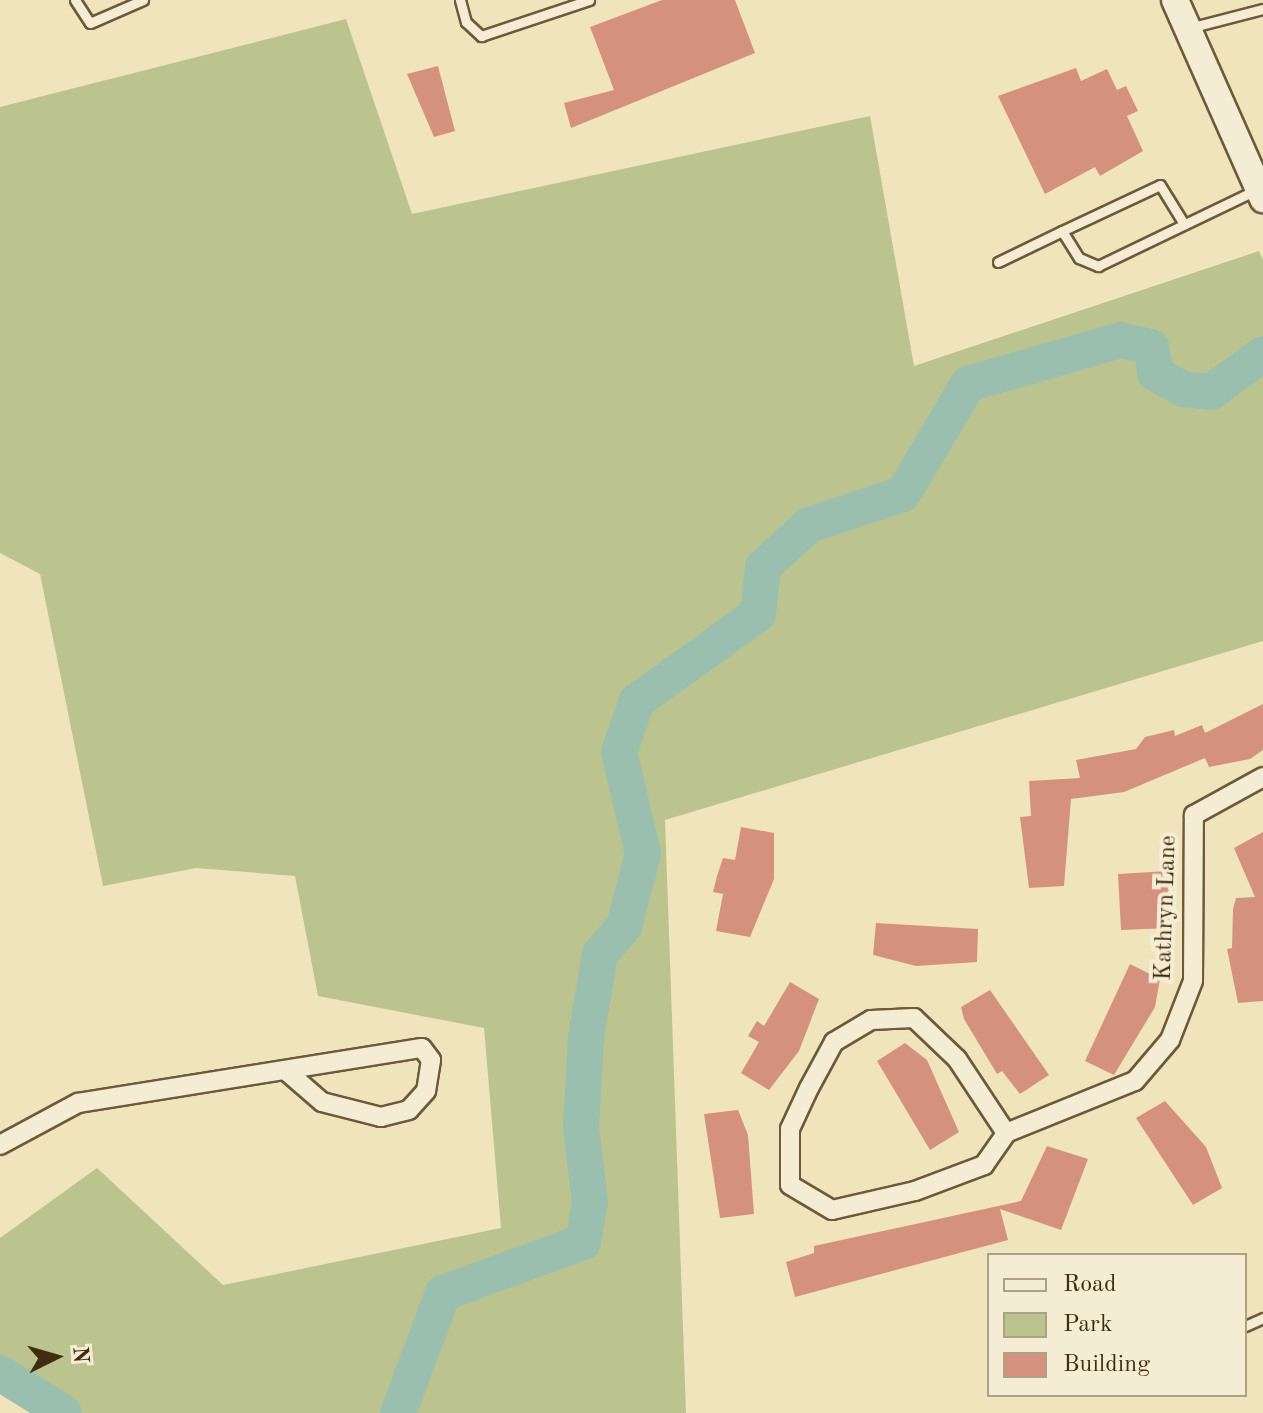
<!DOCTYPE html>
<html>
<head>
<meta charset="utf-8">
<style>
	body { margin:0 }
	#map { position:relative; width:1263px; height:1413px; overflow:hidden; background:#f0e4bc; font-family:"Old Standard TT",serif }
	div>[style] { position:absolute }
	[style*='--x'] { left:calc(var(--x)*1px); top:calc(var(--y)*1px); width:calc(var(--w)*1px); rotate:calc(var(--a)*1deg) }
	.green>* { inset:0; background:#bbc48f }
	.river>* { height:36px; margin:-18px; padding:0 18px; transform-origin:18px; border-radius:18px; background:#9abfaf }
	.building>* { inset:0; background:#d4927e }
	.roads { filter:drop-shadow(2px 0 #6c5a3b) drop-shadow(-2px 0 #6c5a3b) drop-shadow(0 2px #6c5a3b) drop-shadow(0 -2px #6c5a3b) }
	.lane>* { height:9px; margin:-4.5px; padding:0 4.5px; transform-origin:4.5px; border-radius:4.5px; background:#f5edd3 }
	.street>* { height:18px; margin:-9px; padding:0 9px; transform-origin:9px; border-radius:9px; background:#f5edd3 }
	.secondary>* { height:26px; margin:-13px; padding:0 13px; transform-origin:13px; border-radius:13px; background:#f5edd3 }
	span { translate:-50% -50%; white-space:nowrap; text-align:center; line-height:1.15; -webkit-text-stroke:8px #f5edd3; paint-order:stroke }
	.street-label { font-size:24px; color:#402c10 }
	.legend { position:absolute; left:987px; top:1253px; width:260px; height:144px; box-sizing:border-box; background:#f5edd3; border:2px solid #ada085; margin:0; padding:10px 14px; list-style:none; font-size:24px; color:#402c10 }
	.legend li { display:flex; align-items:center; gap:16px; height:40px }
	.legend b { width:40px; border:2px solid #ada085 }
	.north { position:absolute; left:16px; top:1317px; width:80px; height:80px; -webkit-text-stroke:6px #f5edd3; paint-order:stroke; rotate:85deg; font-size:22px; font-weight:700; line-height:32px; text-align:center; color:#402c10 }
	.north::after { content:''; display:block; margin:auto; width:28px; height:36px; background:#402c10; clip-path:polygon(50% 0,100% 100%,50% 72%,0 100%) }
</style>
</head>
<body>
<div id="map">
	<div class="green">
		<i style="clip-path:polygon(346px 19px,412px 214px,870px 116px,914px 366px,1259px 251px,1263px 260px,1263px 641px,665px 820px,686px 1413px,80px 1413px,0 1356px,0 1238px,97px 1168px,223px 1285px,501px 1228px,484px 1028px,318px 996px,295px 876px,196px 868px,103px 886px,40px 574px,0 553px,0 107px)"></i>
	</div>
	<div class="river">
		<i style="--x:0;--y:1373;--w:75;--a:32"></i>
		<i style="--x:398;--y:1413;--w:128;--a:-69.4"></i>
		<i style="--x:443;--y:1293;--w:149;--a:-20"></i>
		<i style="--x:583;--y:1242;--w:41;--a:-80.1"></i>
		<i style="--x:590;--y:1202;--w:76;--a:-96.8"></i>
		<i style="--x:581;--y:1127;--w:90;--a:-86.8"></i>
		<i style="--x:586;--y:1037;--w:84;--a:-80.4"></i>
		<i style="--x:600;--y:954;--w:37;--a:-49"></i>
		<i style="--x:624;--y:926;--w:74;--a:-75.2"></i>
		<i style="--x:643;--y:854;--w:105;--a:-103.2"></i>
		<i style="--x:619;--y:752;--w:54;--a:-70.6"></i>
		<i style="--x:637;--y:701;--w:149;--a:-35.7"></i>
		<i style="--x:758;--y:614;--w:47;--a:-83.9"></i>
		<i style="--x:763;--y:567;--w:62;--a:-42.4"></i>
		<i style="--x:809;--y:525;--w:99;--a:-18.3"></i>
		<i style="--x:903;--y:494;--w:128;--a:-59.4"></i>
		<i style="--x:968;--y:384;--w:158;--a:-16.1"></i>
		<i style="--x:1120;--y:340;--w:32;--a:13"></i>
		<i style="--x:1151;--y:347;--w:26;--a:81"></i>
		<i style="--x:1155;--y:373;--w:32;--a:30"></i>
		<i style="--x:1183;--y:389;--w:28;--a:6"></i>
		<i style="--x:1211;--y:392;--w:64;--a:-36.2"></i>
	</div>
	<div class="building">
		<i style="clip-path:polygon(662px 0,735px 0,755px 53px,571px 128px,564px 103px,614px 90px,590px 27px)"></i>
		<i style="clip-path:polygon(438px 66px,455px 131px,434px 137px,407px 74px)"></i>
		<i style="clip-path:polygon(1076px 68px,1081px 81px,1107px 69px,1117px 90px,1126px 86px,1138px 111px,1127px 116px,1143px 151px,1100px 176px,1095px 167px,1045px 194px,998px 96px)"></i>
		<i style="clip-path:polygon(1263px 704px,1263px 750px,1250px 759px,1209px 767px,1205px 758px,1124px 792px,1071px 799px,1064px 886px,1029px 888px,1020px 817px,1031px 816px,1029px 781px,1080px 778px,1076px 760px,1136px 749px,1145px 737px,1174px 730px,1175px 736px,1202px 725px,1205px 733px)"></i>
		<i style="clip-path:polygon(741px 827px,774px 833px,774px 879px,750px 937px,716px 931px,723px 894px,713px 892px,717px 876px,723px 858px,735px 860px)"></i>
		<i style="clip-path:polygon(1263px 832px,1263px 1001px,1238px 1003px,1227px 949px,1232px 948px,1233px 909px,1236px 898px,1255px 897px,1234px 848px)"></i>
		<i style="clip-path:polygon(1168px 871px,1170px 928px,1121px 930px,1118px 874px)"></i>
		<i style="clip-path:polygon(876px 923px,978px 929px,977px 962px,916px 966px,873px 955px)"></i>
		<i style="clip-path:polygon(1130px 964px,1160px 979px,1155px 1007px,1114px 1075px,1085px 1061px)"></i>
		<i style="clip-path:polygon(790px 982px,819px 999px,799px 1051px,769px 1090px,741px 1073px,759px 1042px,748px 1036px,757px 1021px,764px 1026px)"></i>
		<i style="clip-path:polygon(990px 990px,1049px 1075px,1020px 1094px,1002px 1071px,997px 1074px,964px 1019px,961px 1007px)"></i>
		<i style="clip-path:polygon(905px 1043px,927px 1060px,959px 1132px,930px 1150px,877px 1061px)"></i>
		<i style="clip-path:polygon(1165px 1101px,1206px 1147px,1222px 1188px,1193px 1205px,1136px 1118px)"></i>
		<i style="clip-path:polygon(738px 1110px,748px 1135px,754px 1214px,720px 1218px,704px 1114px)"></i>
		<i style="clip-path:polygon(1047px 1146px,1088px 1159px,1061px 1230px,1000px 1209px,1008px 1240px,795px 1297px,786px 1262px,814px 1253px,814px 1246px,1021px 1201px)"></i>
	</div>
	<div class="roads">
		<div class="lane">
			<i style="--x:75;--y:0;--w:27;--a:57"></i>
			<i style="--x:90;--y:23;--w:58;--a:-23.5"></i>
			<i style="--x:460;--y:0;--w:23;--a:75"></i>
			<i style="--x:466;--y:22;--w:21;--a:43"></i>
			<i style="--x:481;--y:36;--w:114;--a:-18.4"></i>
			<i style="--x:1189;--y:28;--w:76;--a:-14.4"></i>
			<i style="--x:1062;--y:231;--w:108;--a:-25.1"></i>
			<i style="--x:1160;--y:185;--w:46;--a:58.4"></i>
			<i style="--x:998;--y:262;--w:71;--a:-25.8"></i>
			<i style="--x:1062;--y:231;--w:32;--a:58"></i>
			<i style="--x:1079;--y:258;--w:21;--a:23"></i>
			<i style="--x:1098;--y:266;--w:175;--a:-25.7"></i>
			<i style="--x:1245;--y:1326;--w:20;--a:-24"></i>
		</div>
		<div class="street">
			<i style="--x:1006;--y:1133;--w:89;--a:-123.5"></i>
			<i style="--x:957;--y:1059;--w:59;--a:-136.4"></i>
			<i style="--x:914;--y:1018;--w:43;--a:177.3"></i>
			<i style="--x:871;--y:1020;--w:43;--a:149.3"></i>
			<i style="--x:834;--y:1042;--w:52;--a:118.5"></i>
			<i style="--x:809;--y:1088;--w:45;--a:114.9"></i>
			<i style="--x:790;--y:1129;--w:56;--a:90"></i>
			<i style="--x:790;--y:1185;--w:49;--a:30.8"></i>
			<i style="--x:832;--y:1210;--w:85;--a:-12.9"></i>
			<i style="--x:915;--y:1191;--w:74;--a:-20.6"></i>
			<i style="--x:984;--y:1165;--w:39;--a:-55"></i>
			<i style="--x:1006;--y:1133;--w:139;--a:-22"></i>
			<i style="--x:1135;--y:1081;--w:54;--a:-49.5"></i>
			<i style="--x:1170;--y:1040;--w:63;--a:-68.7"></i>
			<i style="--x:1193;--y:981;--w:166;--a:-89.7"></i>
			<i style="--x:1194;--y:815;--w:79;--a:-28.8"></i>
			<i style="--x:0;--y:1145;--w:89;--a:-28.3"></i>
			<i style="--x:78;--y:1103;--w:348;--a:-9.1"></i>
			<i style="--x:422;--y:1048;--w:15;--a:53"></i>
			<i style="--x:431;--y:1060;--w:31;--a:99"></i>
			<i style="--x:426;--y:1091;--w:25;--a:132"></i>
			<i style="--x:409;--y:1110;--w:29;--a:166"></i>
			<i style="--x:381;--y:1117;--w:61;--a:-165.7"></i>
			<i style="--x:322;--y:1102;--w:49;--a:-139.1"></i>
		</div>
		<div class="secondary">
			<i style="--x:1175;--y:0;--w:218;--a:66.1"></i>
		</div>
	</div>
	<div class="street-label">
		<span style="left:1167px;top:908px;rotate:-88deg">Kathryn Lane</span>
	</div>
	<ul class="legend">
	<li><b style="height:10px;background:#f5edd3"></b>Road</li>
	<li><b style="height:22px;background:#bbc48f"></b>Park</li>
	<li><b style="height:22px;background:#d4927e"></b>Building</li>
	</ul>
	<div class="north">N</div>
</div>
</body>
</html>
